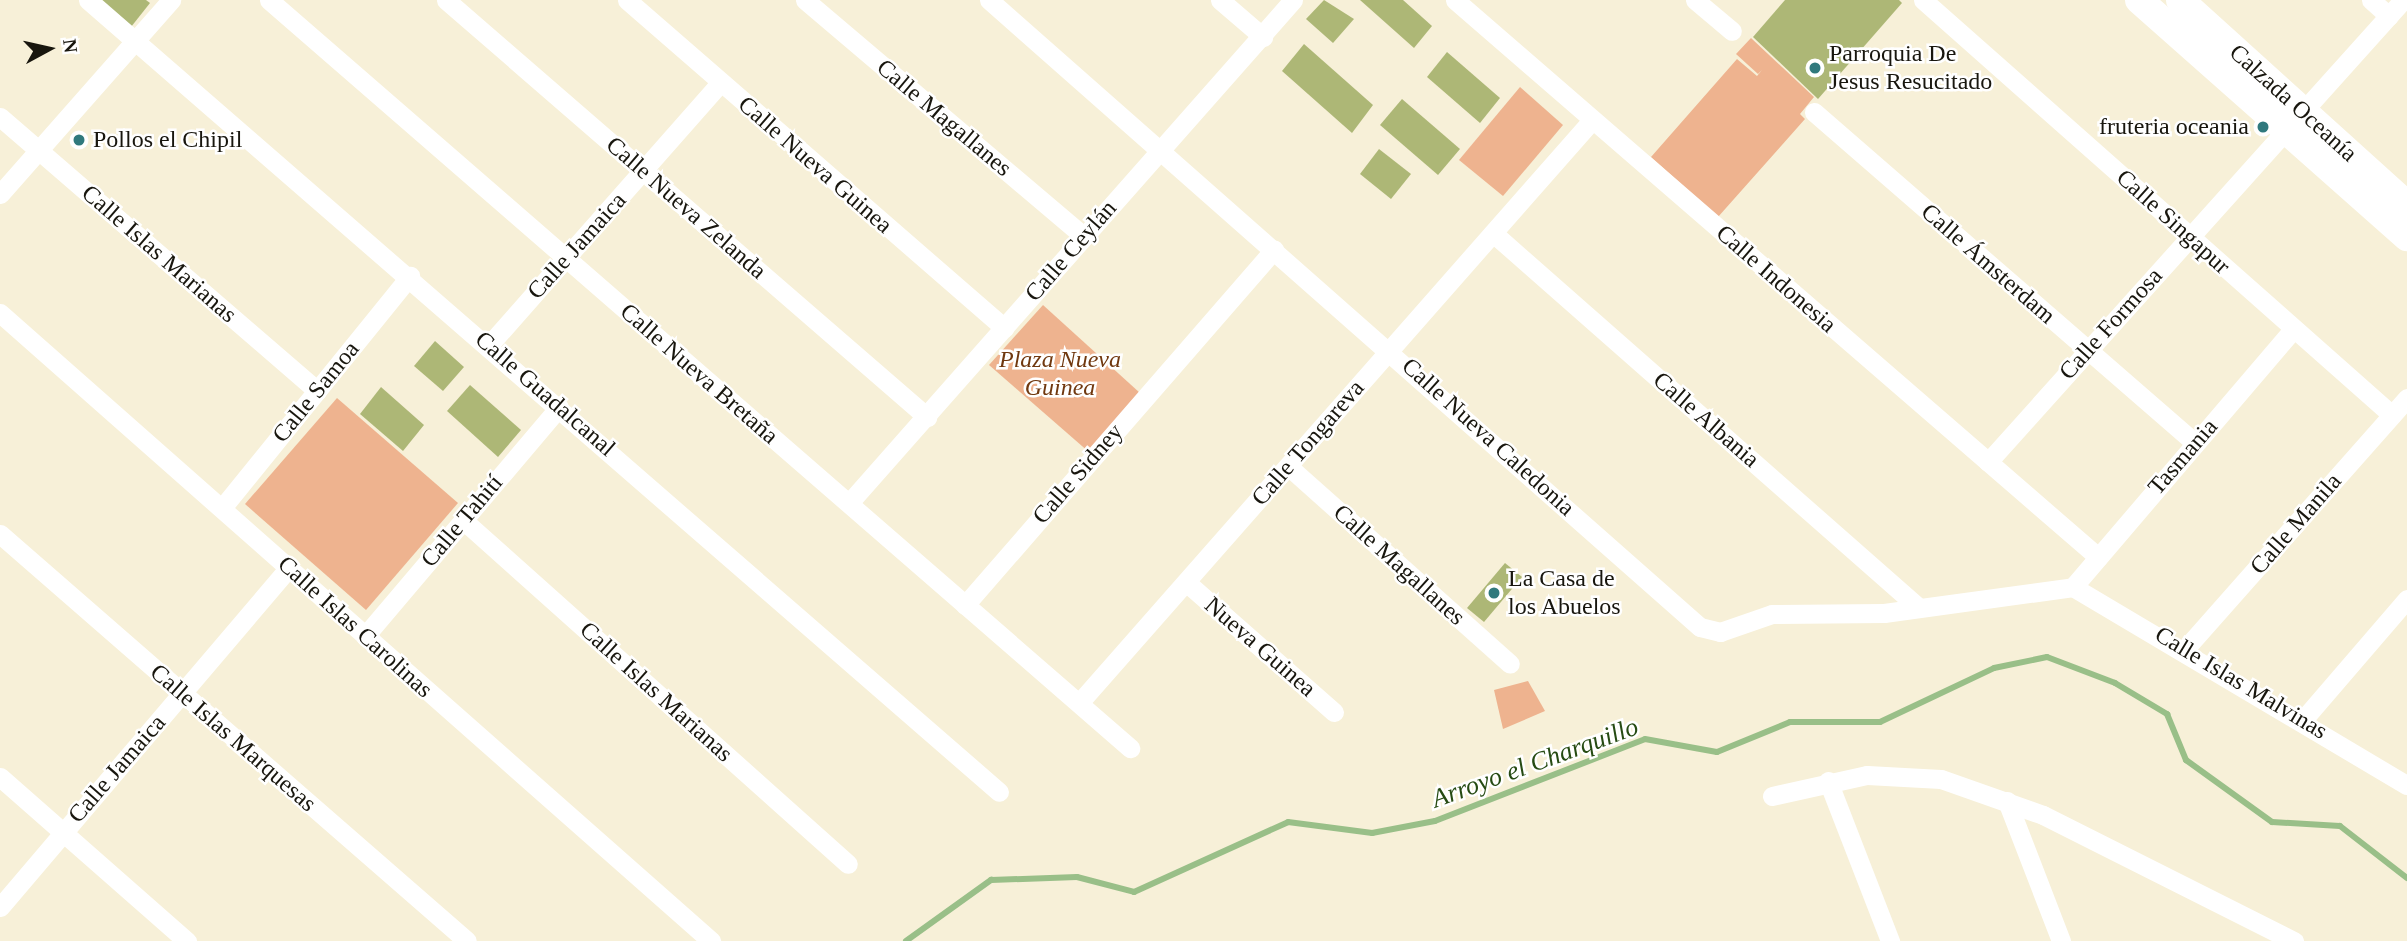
<!DOCTYPE html>
<html>
<head>
<meta charset="utf-8">
<style>
	body { margin:0 }
	#map { position:relative; width:2407px; height:941px; overflow:hidden; background:#f7f0d8; font-family:"Times New Roman",serif }
	div>[style] { position:absolute }
	[style*='--x'] { left:calc(var(--x)*1px); top:calc(var(--y)*1px); width:calc(var(--w)*1px); rotate:calc(var(--a)*1deg) }
	.green>* { inset:0; background:#eeb38f }
	.stream>* { height:6px; margin:-3px; padding:0 3px; transform-origin:3px; border-radius:3px; background:#99bf88 }
	.building>* { inset:0; background:#adb776 }
	.street>* { height:19px; margin:-9.5px; padding:0 9.5px; transform-origin:9.5px; border-radius:9.5px; background:#fff }
	.secondary>* { height:28px; margin:-14px; padding:0 14px; transform-origin:14px; border-radius:14px; background:#fff }
	.dots>* { width:19px; height:19px; translate:-50% -50%; box-sizing:border-box; border:4px solid #fff; border-radius:50% }
	span { translate:-50% -50%; white-space:nowrap; text-align:center; line-height:1.15; -webkit-text-stroke:5px #fff; paint-order:stroke }
	.poi-label { font-size:24px; color:#18160e }
	.left { translate:0 -50%; text-align:left }
	.right { translate:-100% -50%; text-align:right }
	.street-label { font-size:24px; color:#18160e }
	.park-label { font-size:24px; color:#70380f; font-style:italic }
	.water-label { font-size:26px; color:#264b13; font-style:italic }
	.north { position:absolute; left:14px; top:14px; width:70px; height:70px; -webkit-text-stroke:5px #fff; paint-order:stroke; rotate:82deg; font-size:19px; font-weight:700; line-height:28px; text-align:center; color:#18160e }
	.north::after { content:''; display:block; margin:auto; width:24px; height:32px; background:#18160e; clip-path:polygon(50% 0,100% 100%,50% 72%,0 100%) }
</style>
</head>
<body>
<div id="map">
	<div class="green">
		<i style="clip-path:polygon(1751px 38px,1814px 97px,1800px 114px,1805px 119px,1718px 217px,1651px 157px,1737px 59px,1757px 76px,1762px 70px,1758px 74px,1736px 54px)"></i>
		<i style="clip-path:polygon(1520px 87px,1563px 125px,1503px 196px,1459px 160px)"></i>
		<i style="clip-path:polygon(1043px 305px,1140px 393px,1090px 453px,989px 365px)"></i>
		<i style="clip-path:polygon(337px 398px,458px 503px,366px 610px,245px 504px)"></i>
		<i style="clip-path:polygon(1528px 681px,1545px 711px,1503px 729px,1494px 690px)"></i>
	</div>
	<div class="stream">
		<i style="--x:906;--y:941;--w:105;--a:-35.7"></i>
		<i style="--x:991;--y:880;--w:86;--a:-2"></i>
		<i style="--x:1077;--y:877;--w:59;--a:14.7"></i>
		<i style="--x:1134;--y:892;--w:169;--a:-24.4"></i>
		<i style="--x:1288;--y:822;--w:85;--a:7.5"></i>
		<i style="--x:1372;--y:833;--w:64;--a:-10.8"></i>
		<i style="--x:1435;--y:821;--w:225;--a:-21.3"></i>
		<i style="--x:1645;--y:739;--w:73;--a:10.2"></i>
		<i style="--x:1717;--y:752;--w:79;--a:-22.3"></i>
		<i style="--x:1790;--y:722;--w:90;--a:0"></i>
		<i style="--x:1880;--y:722;--w:126;--a:-25.3"></i>
		<i style="--x:1994;--y:668;--w:54;--a:-11.7"></i>
		<i style="--x:2047;--y:657;--w:73;--a:20.9"></i>
		<i style="--x:2115;--y:683;--w:61;--a:30.8"></i>
		<i style="--x:2167;--y:714;--w:50;--a:67.6"></i>
		<i style="--x:2186;--y:760;--w:106;--a:35.8"></i>
		<i style="--x:2272;--y:822;--w:68;--a:3.4"></i>
		<i style="--x:2340;--y:826;--w:85;--a:37.8"></i>
	</div>
	<div class="building">
		<i style="clip-path:polygon(101px 0,146px 0,150px 3px,131px 27px)"></i>
		<i style="clip-path:polygon(1324px 0,1354px 19px,1333px 43px,1306px 19px)"></i>
		<i style="clip-path:polygon(1360px 0,1403px 0,1432px 26px,1414px 48px)"></i>
		<i style="clip-path:polygon(1785px 0,1899px 0,1902px 3px,1818px 99px,1753px 37px)"></i>
		<i style="clip-path:polygon(1304px 44px,1373px 105px,1352px 133px,1282px 71px)"></i>
		<i style="clip-path:polygon(1447px 52px,1500px 98px,1480px 123px,1427px 77px)"></i>
		<i style="clip-path:polygon(1402px 99px,1460px 149px,1438px 175px,1380px 125px)"></i>
		<i style="clip-path:polygon(1379px 149px,1411px 174px,1391px 199px,1360px 174px)"></i>
		<i style="clip-path:polygon(435px 341px,464px 367px,443px 391px,414px 366px)"></i>
		<i style="clip-path:polygon(470px 385px,521px 430px,498px 457px,447px 411px)"></i>
		<i style="clip-path:polygon(381px 387px,424px 425px,403px 451px,360px 414px)"></i>
		<i style="clip-path:polygon(1505px 563px,1522px 577px,1484px 622px,1467px 608px)"></i>
	</div>
	<div class="street">
		<i style="--x:88;--y:0;--w:1207;--a:41"></i>
		<i style="--x:269;--y:0;--w:1141;--a:40.98"></i>
		<i style="--x:446;--y:0;--w:637;--a:40.92"></i>
		<i style="--x:627;--y:0;--w:500;--a:41"></i>
		<i style="--x:805;--y:0;--w:365;--a:40.3"></i>
		<i style="--x:989;--y:0;--w:948;--a:41.41"></i>
		<i style="--x:1700;--y:627;--w:21;--a:14"></i>
		<i style="--x:1720;--y:632;--w:55;--a:-19.1"></i>
		<i style="--x:1772;--y:614;--w:112;--a:-0.5"></i>
		<i style="--x:1884;--y:613;--w:191;--a:-7.8"></i>
		<i style="--x:1220;--y:0;--w:57;--a:40.7"></i>
		<i style="--x:1455;--y:0;--w:851;--a:40.9"></i>
		<i style="--x:1695;--y:0;--w:48;--a:40"></i>
		<i style="--x:1923;--y:0;--w:626;--a:41.5"></i>
		<i style="--x:2371;--y:0;--w:24;--a:42"></i>
		<i style="--x:1814;--y:112;--w:505;--a:40.98"></i>
		<i style="--x:0;--y:117;--w:419;--a:40.8"></i>
		<i style="--x:0;--y:194;--w:259;--a:-48.6"></i>
		<i style="--x:1493;--y:233;--w:566;--a:41.35"></i>
		<i style="--x:0;--y:313;--w:949;--a:41.45"></i>
		<i style="--x:489;--y:345;--w:349;--a:-48.6"></i>
		<i style="--x:1988;--y:462;--w:621;--a:-48.07"></i>
		<i style="--x:1288;--y:466;--w:297;--a:41.7"></i>
		<i style="--x:849;--y:503;--w:671;--a:-48.57"></i>
		<i style="--x:222;--y:508;--w:299;--a:-51"></i>
		<i style="--x:463;--y:520;--w:516;--a:41.78"></i>
		<i style="--x:0;--y:534;--w:619;--a:41.07"></i>
		<i style="--x:1186;--y:582;--w:197;--a:41.3"></i>
		<i style="--x:2073;--y:587;--w:388;--a:30.7"></i>
		<i style="--x:2073;--y:587;--w:340;--a:-49.5"></i>
		<i style="--x:965;--y:605;--w:471;--a:-49"></i>
		<i style="--x:365;--y:636;--w:300;--a:-49.7"></i>
		<i style="--x:2185;--y:649;--w:335;--a:-48.5"></i>
		<i style="--x:1079;--y:703;--w:777;--a:-48.65"></i>
		<i style="--x:2302;--y:721;--w:161;--a:-49.3"></i>
		<i style="--x:0;--y:777;--w:249;--a:41.3"></i>
		<i style="--x:1828;--y:781;--w:172;--a:68.8"></i>
		<i style="--x:1772;--y:796;--w:97;--a:-12.5"></i>
		<i style="--x:1867;--y:775;--w:74;--a:3.1"></i>
		<i style="--x:1941;--y:779;--w:108;--a:19.4"></i>
		<i style="--x:2043;--y:815;--w:281;--a:26.7"></i>
		<i style="--x:2007;--y:801;--w:150;--a:68.9"></i>
		<i style="--x:0;--y:907;--w:445;--a:-49.6"></i>
	</div>
	<div class="secondary">
		<i style="--x:2139;--y:0;--w:358;--a:41.5"></i>
		<i style="--x:2180;--y:0;--w:306;--a:42.1"></i>
	</div>
	<div class="dots">
		<i style="left:1815px;top:68px;background:#30797d"></i>
		<i style="left:2263px;top:127px;background:#30797d"></i>
		<i style="left:79px;top:140px;background:#30797d"></i>
		<i style="left:1494px;top:593px;background:#30797d"></i>
	</div>
	<div class="poi-label">
		<span class="left" style="left:1829px;top:68px">Parroquia De<br>Jesus Resucitado</span>
		<span class="right" style="left:2249px;top:127px">fruteria oceania</span>
		<span class="left" style="left:93px;top:140px">Pollos el Chipil</span>
		<span class="left" style="left:1508px;top:593px">La Casa de<br>los Abuelos</span>
	</div>
	<div class="street-label">
		<span style="left:2293px;top:103px;rotate:42deg">Calzada Oceanía</span>
		<span style="left:944px;top:118px;rotate:40deg">Calle Magallanes</span>
		<span style="left:815px;top:165px;rotate:41deg">Calle Nueva Guinea</span>
		<span style="left:686px;top:208px;rotate:41deg">Calle Nueva Zelanda</span>
		<span style="left:2173px;top:222px;rotate:42deg">Calle Singapur</span>
		<span style="left:577px;top:246px;rotate:-48deg">Calle Jamaica</span>
		<span style="left:1071px;top:251px;rotate:-49deg">Calle Ceylán</span>
		<span style="left:159px;top:254px;rotate:41deg">Calle Islas Marianas</span>
		<span style="left:1988px;top:264px;rotate:41deg">Calle Ámsterdam</span>
		<span style="left:1776px;top:279px;rotate:41deg">Calle Indonesia</span>
		<span style="left:2111px;top:324px;rotate:-48deg">Calle Formosa</span>
		<span style="left:699px;top:374px;rotate:41deg">Calle Nueva Bretaña</span>
		<span style="left:316px;top:392px;rotate:-51deg">Calle Samoa</span>
		<span style="left:545px;top:394px;rotate:41deg">Calle Guadalcanal</span>
		<span style="left:1706px;top:420px;rotate:41deg">Calle Albania</span>
		<span style="left:1488px;top:437px;rotate:42deg">Calle Nueva Caledonia</span>
		<span style="left:1308px;top:443px;rotate:-49deg">Calle Tongareva</span>
		<span style="left:2183px;top:457px;rotate:-49deg">Tasmania</span>
		<span style="left:1078px;top:474px;rotate:-49deg">Calle Sidney</span>
		<span style="left:462px;top:521px;rotate:-50deg">Calle Tahití</span>
		<span style="left:2296px;top:524px;rotate:-49deg">Calle Manila</span>
		<span style="left:1399px;top:565px;rotate:42deg">Calle Magallanes</span>
		<span style="left:355px;top:627px;rotate:42deg">Calle Islas Carolinas</span>
		<span style="left:1260px;top:647px;rotate:41deg">Nueva Guinea</span>
		<span style="left:2241px;top:683px;rotate:31deg">Calle Islas Malvinas</span>
		<span style="left:656px;top:692px;rotate:42deg">Calle Islas Marianas</span>
		<span style="left:233px;top:738px;rotate:41deg">Calle Islas Marquesas</span>
		<span style="left:117px;top:769px;rotate:-49deg">Calle Jamaica</span>
	</div>
	<div class="park-label">
		<span style="left:1060px;top:374px">Plaza Nueva<br>Guinea</span>
	</div>
	<div class="water-label">
		<span style="left:1535px;top:763px;rotate:-20deg">Arroyo el Charquillo</span>
	</div>
	<div class="north">N</div>
</div>
</body>
</html>
